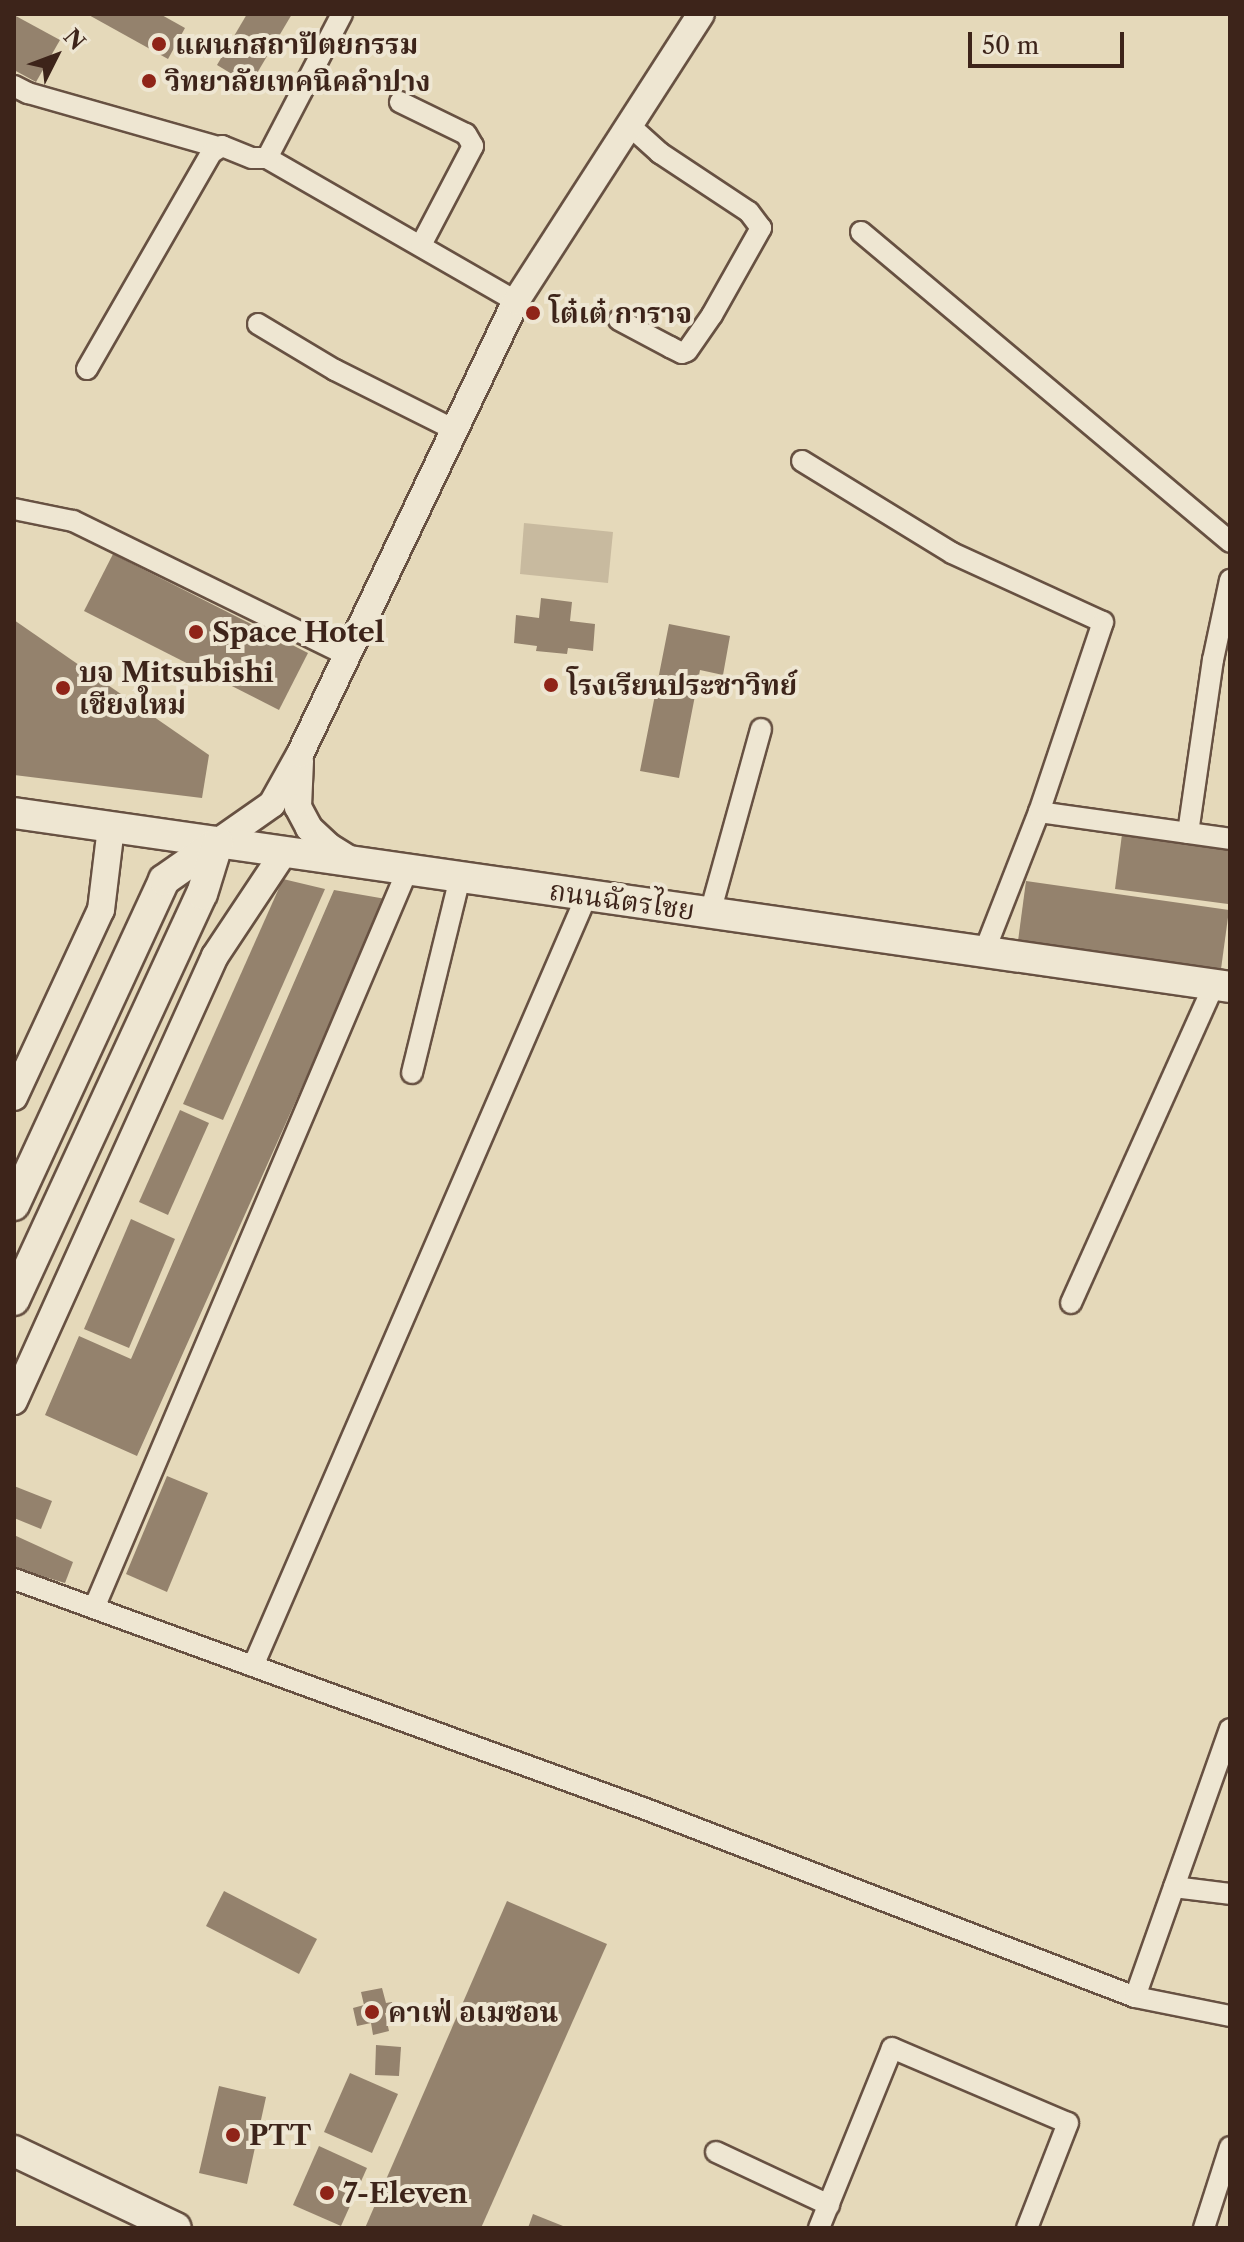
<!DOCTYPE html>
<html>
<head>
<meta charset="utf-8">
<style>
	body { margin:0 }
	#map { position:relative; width:1244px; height:2242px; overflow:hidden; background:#e5d9ba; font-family:"Libre Caslon Text","Noto Serif Thai",serif }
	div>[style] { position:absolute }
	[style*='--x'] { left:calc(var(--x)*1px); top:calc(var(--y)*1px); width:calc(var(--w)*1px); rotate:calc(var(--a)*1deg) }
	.green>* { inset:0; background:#c8ba9f }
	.building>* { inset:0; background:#94826d }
	.roads { filter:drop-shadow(2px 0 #675142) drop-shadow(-2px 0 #675142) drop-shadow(0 2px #675142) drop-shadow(0 -2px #675142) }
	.minor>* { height:20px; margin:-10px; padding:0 10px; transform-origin:10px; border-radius:10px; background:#eee6d2 }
	.tertiary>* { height:26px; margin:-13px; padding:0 13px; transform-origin:13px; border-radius:13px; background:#eee6d2 }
	.secondary>* { height:30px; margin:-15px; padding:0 15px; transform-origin:15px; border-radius:15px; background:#eee6d2 }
	.dots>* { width:22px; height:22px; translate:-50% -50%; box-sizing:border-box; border:4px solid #eee6d2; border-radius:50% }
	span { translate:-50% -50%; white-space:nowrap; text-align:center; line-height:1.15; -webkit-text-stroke:8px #eee6d2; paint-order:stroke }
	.poi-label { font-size:28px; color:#3d241a; font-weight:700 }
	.left { translate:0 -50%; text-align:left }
	.street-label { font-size:28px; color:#3d241a }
	.frame { position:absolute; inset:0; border:16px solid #3d241a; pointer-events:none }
	.north { position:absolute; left:16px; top:16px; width:80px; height:80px; -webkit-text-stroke:6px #eee6d2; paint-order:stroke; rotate:48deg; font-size:22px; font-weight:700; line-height:32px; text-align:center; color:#3d241a }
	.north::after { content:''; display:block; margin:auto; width:28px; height:36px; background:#3d241a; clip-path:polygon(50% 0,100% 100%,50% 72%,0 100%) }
	.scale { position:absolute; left:968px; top:32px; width:156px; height:36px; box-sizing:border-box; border:4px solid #3d241a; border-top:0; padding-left:10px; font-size:24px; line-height:28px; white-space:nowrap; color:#3d241a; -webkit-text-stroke:6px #eee6d2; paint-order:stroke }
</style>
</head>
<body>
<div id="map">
	<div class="green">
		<i style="clip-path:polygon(524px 523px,613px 532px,608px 583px,520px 574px)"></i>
	</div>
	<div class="building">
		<i style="clip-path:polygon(87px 14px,160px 14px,185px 28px,168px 59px)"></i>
		<i style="clip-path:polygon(247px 14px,292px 14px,250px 85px,217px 65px)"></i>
		<i style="clip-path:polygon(14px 15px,60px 40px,36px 82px,14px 70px)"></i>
		<i style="clip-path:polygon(113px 554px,308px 653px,279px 710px,84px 611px)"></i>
		<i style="clip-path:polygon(541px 598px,572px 602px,570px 621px,595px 624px,593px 651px,568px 648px,567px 654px,536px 651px,537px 646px,514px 643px,516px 615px,539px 618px)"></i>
		<i style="clip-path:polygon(14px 620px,209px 755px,202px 798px,14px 775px)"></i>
		<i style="clip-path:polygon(669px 624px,730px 636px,723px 675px,700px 670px,679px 778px,640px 771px)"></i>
		<i style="clip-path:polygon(1122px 834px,1230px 848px,1228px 904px,1115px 889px)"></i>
		<i style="clip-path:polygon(283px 879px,325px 889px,223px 1120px,183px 1104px)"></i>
		<i style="clip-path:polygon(1026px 881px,1229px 910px,1221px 969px,1018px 941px)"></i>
		<i style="clip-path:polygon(334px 890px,386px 899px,137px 1456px,45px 1415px,79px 1336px,131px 1359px)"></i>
		<i style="clip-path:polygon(180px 1110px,209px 1123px,168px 1215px,139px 1202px)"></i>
		<i style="clip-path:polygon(131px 1219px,175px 1239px,129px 1348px,84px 1329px)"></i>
		<i style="clip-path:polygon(167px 1476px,208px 1493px,167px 1592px,126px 1574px)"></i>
		<i style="clip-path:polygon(14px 1486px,52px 1501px,41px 1529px,14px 1518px)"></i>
		<i style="clip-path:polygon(14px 1535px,73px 1562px,65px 1583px,14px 1568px)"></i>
		<i style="clip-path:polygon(224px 1891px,317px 1939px,299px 1974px,206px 1926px)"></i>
		<i style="clip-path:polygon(507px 1901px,607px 1944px,481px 2228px,365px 2228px)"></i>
		<i style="clip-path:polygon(382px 1988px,386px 2003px,392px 2002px,394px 2011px,385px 2013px,389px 2031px,373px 2035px,371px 2023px,357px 2026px,353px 2008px,364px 2005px,361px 1992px)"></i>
		<i style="clip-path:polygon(376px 2045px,401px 2047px,399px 2076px,375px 2075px)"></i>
		<i style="clip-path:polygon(350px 2073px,398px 2094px,372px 2153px,324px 2132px)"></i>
		<i style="clip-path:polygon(219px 2086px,266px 2097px,247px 2184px,199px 2173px)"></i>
		<i style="clip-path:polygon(319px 2146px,367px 2168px,341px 2226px,293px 2205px)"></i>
		<i style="clip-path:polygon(533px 2214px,568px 2228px,528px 2228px)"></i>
	</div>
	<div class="roads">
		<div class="minor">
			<i style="--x:342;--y:14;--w:162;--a:117.5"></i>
			<i style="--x:267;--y:158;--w:287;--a:29.9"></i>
			<i style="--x:14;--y:86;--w:16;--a:27"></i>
			<i style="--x:28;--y:93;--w:197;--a:15.9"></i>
			<i style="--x:400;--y:102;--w:73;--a:25.9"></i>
			<i style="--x:466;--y:134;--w:14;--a:60"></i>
			<i style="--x:473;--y:146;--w:112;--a:117.7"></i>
			<i style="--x:861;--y:232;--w:482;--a:40"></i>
			<i style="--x:619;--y:320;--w:58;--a:27.9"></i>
			<i style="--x:670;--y:347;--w:13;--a:27"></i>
			<i style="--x:682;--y:353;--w:5;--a:-22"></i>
			<i style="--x:687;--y:351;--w:44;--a:-55.2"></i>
			<i style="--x:712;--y:315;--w:100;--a:-60.6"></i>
			<i style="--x:761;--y:228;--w:20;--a:-127"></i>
			<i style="--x:749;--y:212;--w:107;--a:-146.5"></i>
			<i style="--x:660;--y:153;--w:40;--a:-138"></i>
			<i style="--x:258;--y:324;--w:90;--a:30.9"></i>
			<i style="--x:335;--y:370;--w:132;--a:26.6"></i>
			<i style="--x:87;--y:369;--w:249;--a:-60.1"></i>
			<i style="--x:211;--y:153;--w:13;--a:-32"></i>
			<i style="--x:222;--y:146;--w:32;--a:22"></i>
			<i style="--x:252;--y:158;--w:15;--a:0"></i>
			<i style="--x:802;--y:461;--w:176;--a:31.5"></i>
			<i style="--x:952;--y:553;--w:166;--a:24.6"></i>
			<i style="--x:1103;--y:622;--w:200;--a:108.6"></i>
			<i style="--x:1039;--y:812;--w:150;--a:111.4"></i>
			<i style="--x:14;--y:509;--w:60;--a:11.5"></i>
			<i style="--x:73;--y:521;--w:305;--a:26.1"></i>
			<i style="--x:1039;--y:812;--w:193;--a:8"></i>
			<i style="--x:1188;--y:833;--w:175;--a:-81.8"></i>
			<i style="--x:1213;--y:660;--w:82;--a:-78"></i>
			<i style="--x:710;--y:913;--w:191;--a:-74.5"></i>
			<i style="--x:412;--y:1073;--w:202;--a:-76.2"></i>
			<i style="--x:1071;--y:1303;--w:349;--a:-65.8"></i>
			<i style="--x:14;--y:1579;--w:669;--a:20.01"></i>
			<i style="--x:643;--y:1808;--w:527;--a:21.01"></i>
			<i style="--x:1135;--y:1997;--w:97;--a:11.3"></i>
			<i style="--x:94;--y:1608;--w:803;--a:-66.98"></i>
			<i style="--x:253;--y:1666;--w:840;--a:-66.58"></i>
			<i style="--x:1174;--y:1887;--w:56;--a:7.1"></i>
			<i style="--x:1135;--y:1997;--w:284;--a:-70.5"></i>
			<i style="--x:716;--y:2152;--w:125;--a:25.1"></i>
			<i style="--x:819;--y:2228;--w:194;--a:-67.9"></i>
			<i style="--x:892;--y:2048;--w:191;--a:23.1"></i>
			<i style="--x:1068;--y:2123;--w:113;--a:111.3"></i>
			<i style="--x:1204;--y:2228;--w:85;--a:-72.2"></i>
		</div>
		<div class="tertiary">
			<i style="--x:300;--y:761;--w:46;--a:92.5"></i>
			<i style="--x:298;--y:807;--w:24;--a:62"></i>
			<i style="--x:309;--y:828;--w:26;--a:43"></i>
			<i style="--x:328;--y:846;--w:28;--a:32"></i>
			<i style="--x:218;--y:842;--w:66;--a:-35.1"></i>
			<i style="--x:272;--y:804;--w:57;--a:-60.8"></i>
			<i style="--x:300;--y:754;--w:502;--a:-64.51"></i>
			<i style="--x:516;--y:301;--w:341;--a:-57.2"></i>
			<i style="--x:14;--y:1097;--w:206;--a:-65.1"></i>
			<i style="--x:101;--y:910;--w:84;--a:-83.1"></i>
			<i style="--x:14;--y:1401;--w:488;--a:-65.7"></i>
			<i style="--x:215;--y:956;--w:125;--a:-56.4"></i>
		</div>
		<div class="secondary">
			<i style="--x:14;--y:813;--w:1228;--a:8.14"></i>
			<i style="--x:14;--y:1205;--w:358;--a:-65.2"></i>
			<i style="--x:164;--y:880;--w:66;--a:-35.1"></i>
			<i style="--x:14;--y:1300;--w:447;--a:-65.2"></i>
			<i style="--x:202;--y:894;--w:54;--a:-72.9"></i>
			<i style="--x:14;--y:2151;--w:179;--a:25.4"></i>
		</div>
	</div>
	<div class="dots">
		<i style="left:159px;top:44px;background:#8f2418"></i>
		<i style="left:149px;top:81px;background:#8f2418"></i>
		<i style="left:533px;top:313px;background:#8f2418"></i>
		<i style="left:196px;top:632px;background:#8f2418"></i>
		<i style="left:551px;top:685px;background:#8f2418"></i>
		<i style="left:63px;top:688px;background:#8f2418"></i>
		<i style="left:372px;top:2012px;background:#8f2418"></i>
		<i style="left:233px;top:2135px;background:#8f2418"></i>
		<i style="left:327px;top:2193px;background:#8f2418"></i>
	</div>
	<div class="poi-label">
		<span class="left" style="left:175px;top:44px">แผนกสถาปัตยกรรม</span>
		<span class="left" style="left:165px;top:81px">วิทยาลัยเทคนิคลำปาง</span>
		<span class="left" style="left:549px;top:313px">โต๋เต๋ การาจ</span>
		<span class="left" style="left:212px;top:632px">Space Hotel</span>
		<span class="left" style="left:79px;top:688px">บจ Mitsubishi<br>เชียงใหม่</span>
		<span class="left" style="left:567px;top:685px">โรงเรียนประชาวิทย์</span>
		<span class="left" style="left:388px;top:2012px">คาเฟ่ อเมซอน</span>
		<span class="left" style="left:249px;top:2135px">PTT</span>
		<span class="left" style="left:343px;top:2193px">7-Eleven</span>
	</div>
	<div class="street-label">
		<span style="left:622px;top:900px;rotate:8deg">ถนนฉัตรไชย</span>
	</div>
	<div class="frame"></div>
	<div class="north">N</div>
	<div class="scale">50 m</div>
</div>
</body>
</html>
